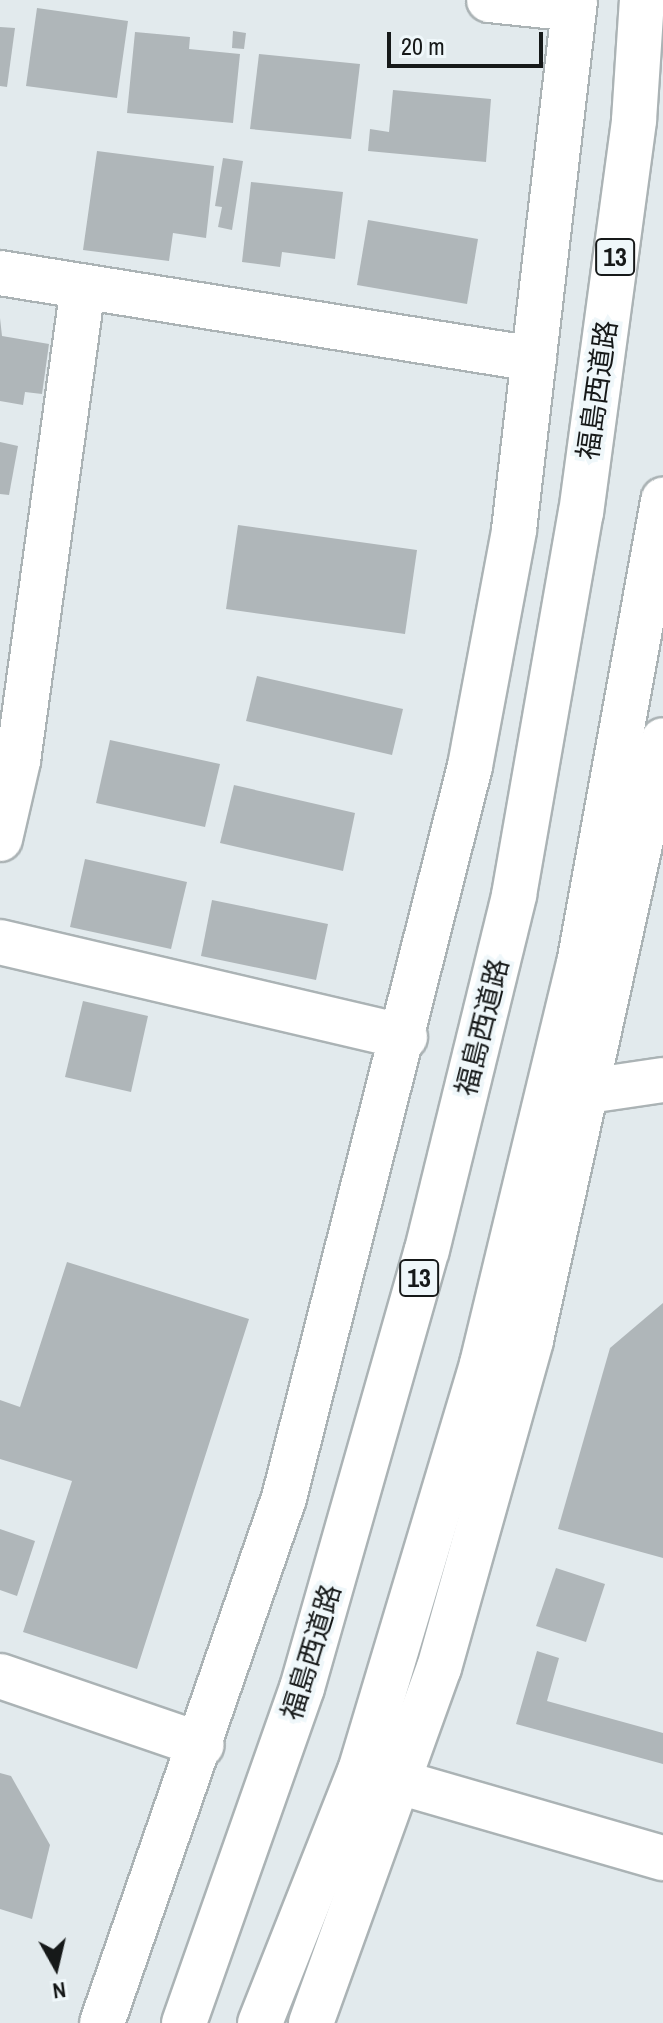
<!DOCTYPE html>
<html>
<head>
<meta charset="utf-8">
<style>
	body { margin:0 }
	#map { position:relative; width:663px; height:2023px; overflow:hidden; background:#e2eaed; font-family:"Archivo Narrow","Noto Sans JP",sans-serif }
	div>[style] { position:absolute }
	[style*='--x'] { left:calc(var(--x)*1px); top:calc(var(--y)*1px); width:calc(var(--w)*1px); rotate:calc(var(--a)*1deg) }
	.building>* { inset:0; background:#afb6b9 }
	.roads { filter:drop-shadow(2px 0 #abb3b5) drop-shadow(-2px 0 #abb3b5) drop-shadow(0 2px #abb3b5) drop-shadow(0 -2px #abb3b5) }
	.street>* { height:44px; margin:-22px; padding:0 22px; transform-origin:22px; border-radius:22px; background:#fff }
	.highway>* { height:44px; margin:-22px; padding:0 22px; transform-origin:22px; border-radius:22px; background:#fff }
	span { translate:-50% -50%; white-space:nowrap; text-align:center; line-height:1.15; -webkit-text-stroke:8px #eff7fa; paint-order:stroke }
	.shield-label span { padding:2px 6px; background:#eff7fa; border:2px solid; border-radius:6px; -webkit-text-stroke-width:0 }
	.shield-label { font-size:26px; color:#161919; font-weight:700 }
	.street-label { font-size:28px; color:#161919 }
	.north { position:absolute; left:16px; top:1927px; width:80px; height:80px; -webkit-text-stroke:6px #eff7fa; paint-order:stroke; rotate:172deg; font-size:22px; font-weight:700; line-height:32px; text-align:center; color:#161919 }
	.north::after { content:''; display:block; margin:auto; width:28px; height:36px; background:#161919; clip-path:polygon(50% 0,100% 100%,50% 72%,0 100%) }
	.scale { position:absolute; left:387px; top:32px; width:156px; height:36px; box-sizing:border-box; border:4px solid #161919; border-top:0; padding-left:10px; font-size:24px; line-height:28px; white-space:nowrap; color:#161919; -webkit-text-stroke:6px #eff7fa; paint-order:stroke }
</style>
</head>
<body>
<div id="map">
	<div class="building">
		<i style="clip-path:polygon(37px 8px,128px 21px,117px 98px,26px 86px)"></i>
		<i style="clip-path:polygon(0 27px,15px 28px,7px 87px,0 86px)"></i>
		<i style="clip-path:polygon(233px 31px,246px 33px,244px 49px,232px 48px)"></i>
		<i style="clip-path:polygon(135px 32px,190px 37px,189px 49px,240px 54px,233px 123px,127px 113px)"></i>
		<i style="clip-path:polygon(259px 54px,360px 64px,351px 139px,250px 129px)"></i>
		<i style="clip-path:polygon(393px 90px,491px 99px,486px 162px,368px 151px,370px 129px,389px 132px)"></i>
		<i style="clip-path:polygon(97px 151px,214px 166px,206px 238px,173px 233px,169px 261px,83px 250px)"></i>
		<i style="clip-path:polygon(223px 158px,243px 161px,232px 230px,218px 227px,222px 207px,215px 206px)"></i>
		<i style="clip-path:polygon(251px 182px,343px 192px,335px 259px,282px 252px,280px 267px,242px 262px)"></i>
		<i style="clip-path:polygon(368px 220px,478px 239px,467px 304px,357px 285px)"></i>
		<i style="clip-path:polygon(0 318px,2px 336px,49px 344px,42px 394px,25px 392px,23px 405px,0 401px)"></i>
		<i style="clip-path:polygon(0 442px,18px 446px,9px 495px,0 494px)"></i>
		<i style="clip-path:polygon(238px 525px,417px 550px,405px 634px,226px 609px)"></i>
		<i style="clip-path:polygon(257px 676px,403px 709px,392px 755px,246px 721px)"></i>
		<i style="clip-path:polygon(110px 740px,220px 764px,205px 827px,96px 803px)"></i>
		<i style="clip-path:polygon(234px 785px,355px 813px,343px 871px,220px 843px)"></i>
		<i style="clip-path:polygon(85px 859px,187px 882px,171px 949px,70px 927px)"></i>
		<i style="clip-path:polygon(212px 900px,328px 924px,316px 980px,201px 956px)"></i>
		<i style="clip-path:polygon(83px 1001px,148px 1016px,131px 1092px,65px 1077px)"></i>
		<i style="clip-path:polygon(67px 1262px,249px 1319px,137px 1669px,23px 1632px,72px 1481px,0 1459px,0 1400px,20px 1407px)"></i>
		<i style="clip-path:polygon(663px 1303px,663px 1558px,558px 1529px,610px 1348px)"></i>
		<i style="clip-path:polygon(0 1529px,35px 1541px,17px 1596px,0 1590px)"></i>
		<i style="clip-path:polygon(556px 1568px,605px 1584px,586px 1642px,536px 1626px)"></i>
		<i style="clip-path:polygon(537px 1651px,559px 1658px,547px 1701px,663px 1733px,663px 1764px,516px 1724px)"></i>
		<i style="clip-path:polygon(0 1773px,11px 1776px,50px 1845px,32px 1919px,0 1909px)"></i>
	</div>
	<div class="roads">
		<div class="street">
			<i style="--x:489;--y:0;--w:85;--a:6"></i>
			<i style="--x:0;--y:273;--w:541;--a:9.15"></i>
			<i style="--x:0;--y:839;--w:80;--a:-77"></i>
			<i style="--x:18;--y:761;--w:479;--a:-82.2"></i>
			<i style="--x:0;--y:942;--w:416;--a:13.2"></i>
			<i style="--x:588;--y:1091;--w:76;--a:-8.3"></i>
			<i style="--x:0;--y:1676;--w:213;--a:18.9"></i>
			<i style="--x:399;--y:1782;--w:275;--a:16.1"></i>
			<i style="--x:102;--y:2023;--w:556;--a:-70.88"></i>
			<i style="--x:284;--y:1498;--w:755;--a:-75.74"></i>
			<i style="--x:470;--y:766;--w:240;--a:-79.4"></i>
			<i style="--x:514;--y:530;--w:533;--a:-83.43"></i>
			<i style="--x:311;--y:2023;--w:377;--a:-70.2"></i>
			<i style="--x:439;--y:1668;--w:341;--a:-74.3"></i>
			<i style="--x:531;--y:1340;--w:614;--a:-77.59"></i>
		</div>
		<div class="highway">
			<i style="--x:184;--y:2023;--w:355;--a:-70.6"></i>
			<i style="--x:302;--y:1688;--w:455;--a:-74.1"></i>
			<i style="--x:427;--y:1250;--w:366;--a:-76.2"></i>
			<i style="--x:514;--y:895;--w:388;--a:-80.1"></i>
			<i style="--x:581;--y:513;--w:397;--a:-82.3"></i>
			<i style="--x:634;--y:120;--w:120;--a:-86.2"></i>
			<i style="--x:260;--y:2023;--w:271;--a:-68.4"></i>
			<i style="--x:360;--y:1771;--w:425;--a:-73.3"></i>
			<i style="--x:482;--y:1364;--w:412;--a:-76.4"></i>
			<i style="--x:579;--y:964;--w:472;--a:-79.7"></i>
		</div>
	</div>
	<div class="shield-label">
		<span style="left:615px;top:257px">13</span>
		<span style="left:419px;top:1278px">13</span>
	</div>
	<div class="street-label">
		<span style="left:597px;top:390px;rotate:-82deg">福島西道路</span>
		<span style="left:482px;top:1027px;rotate:-76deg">福島西道路</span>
		<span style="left:311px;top:1652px;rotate:-73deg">福島西道路</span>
	</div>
	<div class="north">N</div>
	<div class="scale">20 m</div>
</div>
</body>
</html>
